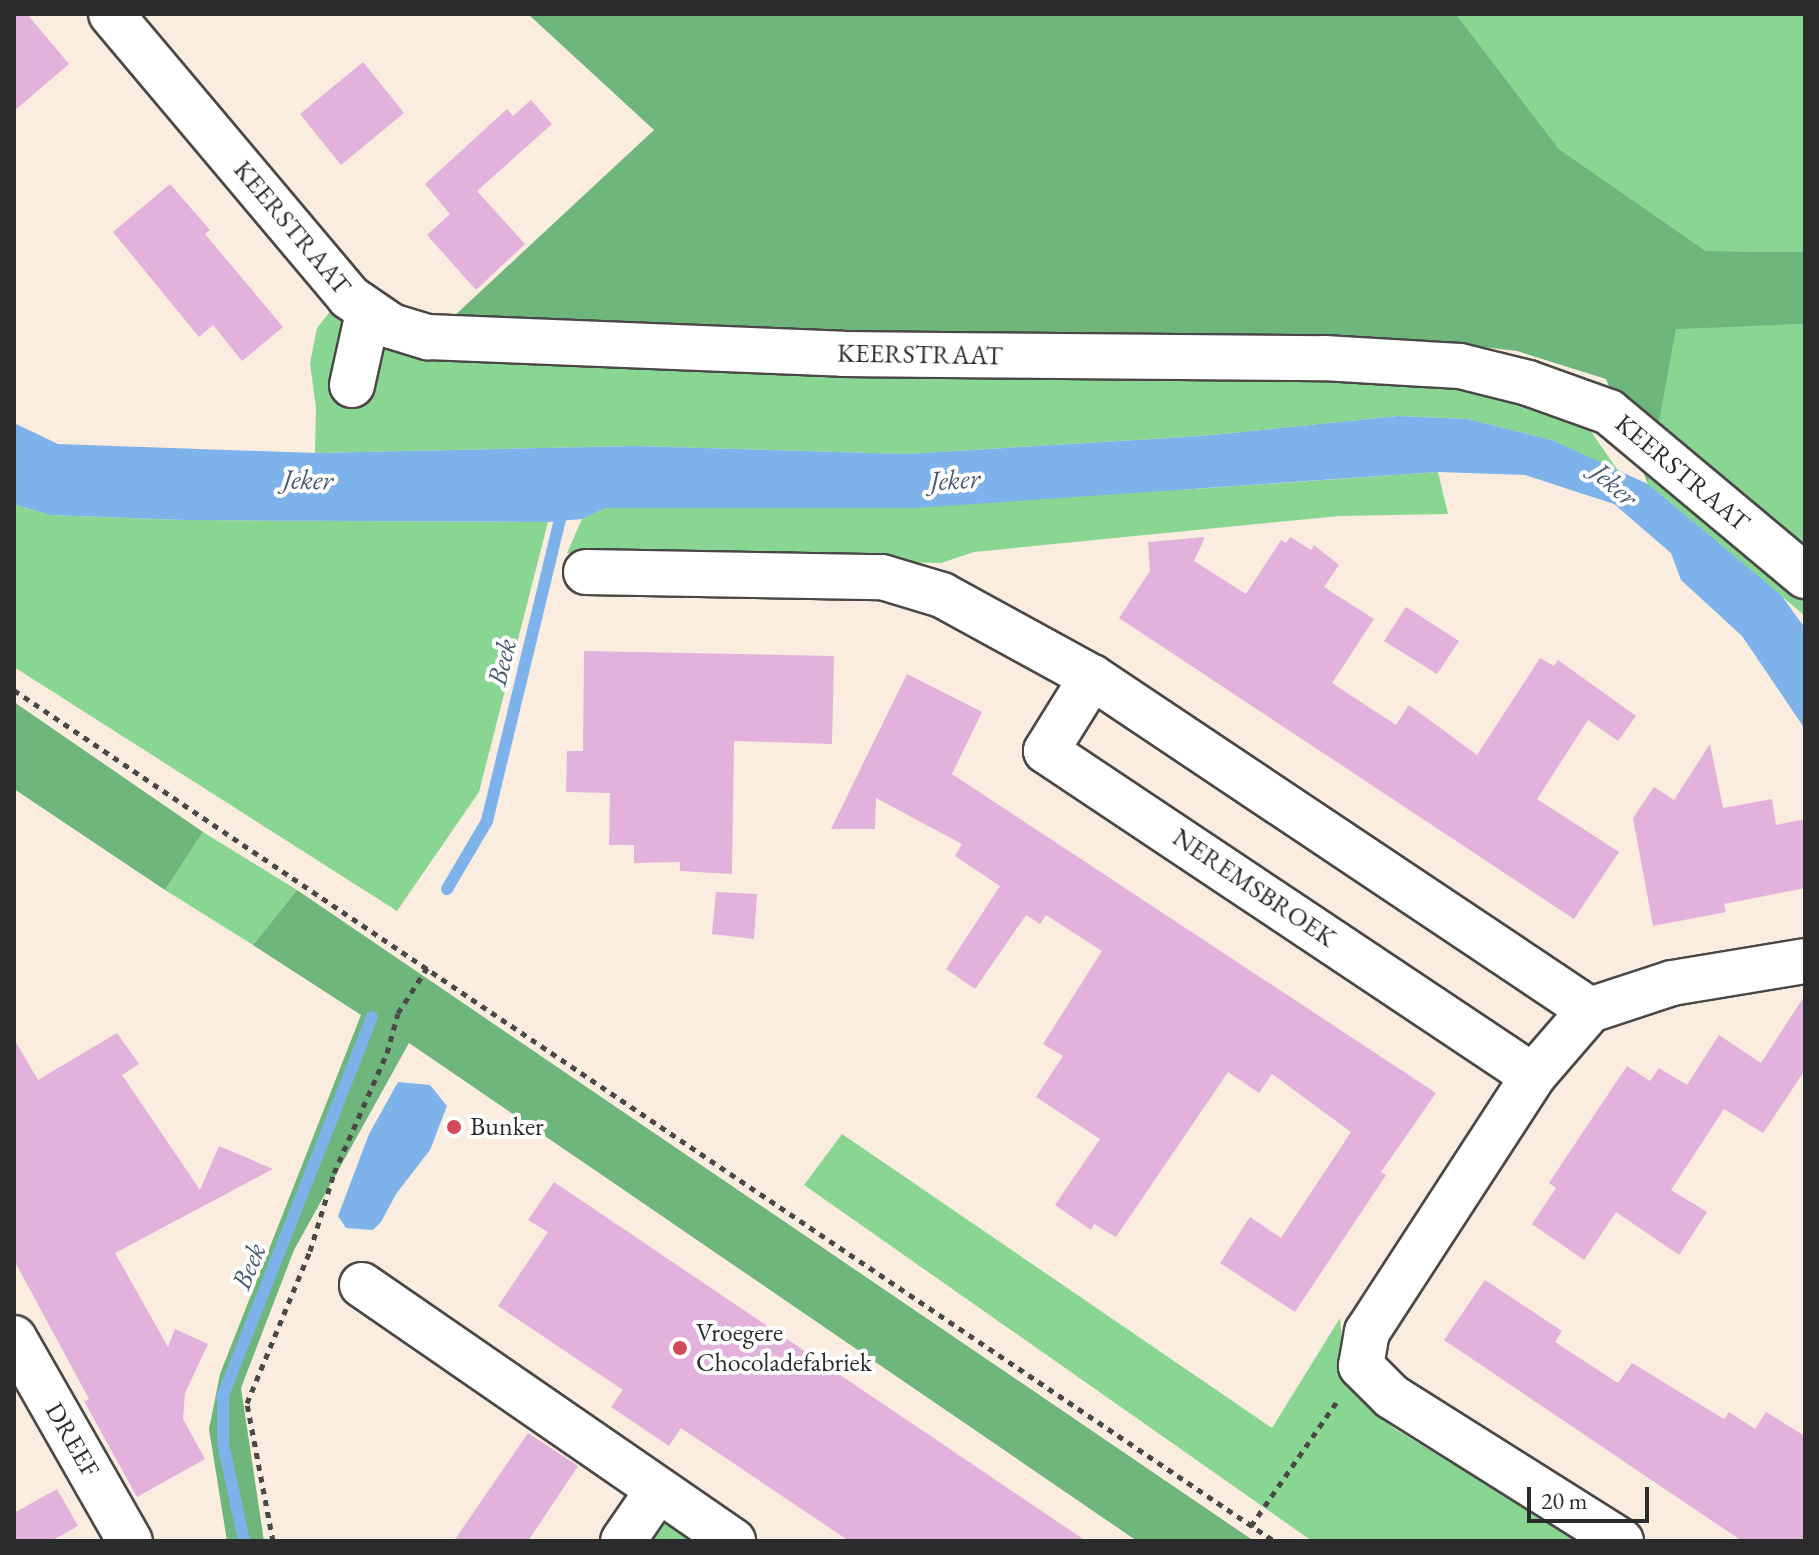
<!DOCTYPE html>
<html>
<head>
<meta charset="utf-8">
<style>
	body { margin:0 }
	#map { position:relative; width:1819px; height:1555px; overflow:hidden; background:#faeddf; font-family:"EB Garamond",serif }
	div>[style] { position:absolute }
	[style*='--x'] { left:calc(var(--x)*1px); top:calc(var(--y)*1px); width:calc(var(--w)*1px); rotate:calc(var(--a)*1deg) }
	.green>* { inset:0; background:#89d592 }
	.forest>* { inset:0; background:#6eb67c }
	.water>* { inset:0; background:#7db2eb }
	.stream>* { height:12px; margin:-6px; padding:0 6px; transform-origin:6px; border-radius:6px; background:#7db2eb }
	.building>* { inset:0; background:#e2b1dc }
	.path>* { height:5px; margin-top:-2.5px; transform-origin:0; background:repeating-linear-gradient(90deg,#4a4846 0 6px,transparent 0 12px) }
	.roads { filter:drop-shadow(2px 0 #4a4846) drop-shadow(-2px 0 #4a4846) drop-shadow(0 2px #4a4846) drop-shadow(0 -2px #4a4846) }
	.minor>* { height:44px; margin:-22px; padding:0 22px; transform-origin:22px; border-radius:22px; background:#fff }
	.dots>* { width:22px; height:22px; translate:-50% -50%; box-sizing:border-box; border:4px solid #fff; border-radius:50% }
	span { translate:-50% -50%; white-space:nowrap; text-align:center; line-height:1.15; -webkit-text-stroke:8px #fff; paint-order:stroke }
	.street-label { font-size:26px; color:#2b2b2b }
	.poi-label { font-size:26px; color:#2b2b2b }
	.left { translate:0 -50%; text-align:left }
	.water-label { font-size:28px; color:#485a6e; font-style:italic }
	.frame { position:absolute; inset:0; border:16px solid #2b2b2b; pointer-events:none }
	.scale { position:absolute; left:1527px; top:1487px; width:122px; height:36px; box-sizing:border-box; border:4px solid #2b2b2b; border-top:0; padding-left:10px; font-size:24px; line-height:28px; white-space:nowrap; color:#2b2b2b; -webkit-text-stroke:6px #fff; paint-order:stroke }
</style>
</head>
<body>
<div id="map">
	<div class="green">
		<i style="clip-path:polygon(1456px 14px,1805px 14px,1805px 252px,1706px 251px,1559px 149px)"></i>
		<i style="clip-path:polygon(333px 308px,377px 337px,1438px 379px,1581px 417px,1619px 472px,1552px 440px,1468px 419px,1399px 416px,1202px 436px,905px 454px,636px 446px,315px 453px,316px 408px,310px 363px,317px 328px)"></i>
		<i style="clip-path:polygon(1805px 324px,1805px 616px,1648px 484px,1676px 328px)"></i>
		<i style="clip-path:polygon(1438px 472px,1448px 514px,1339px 516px,974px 552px,941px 563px,567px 553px,582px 519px,606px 508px,1195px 489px)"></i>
		<i style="clip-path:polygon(14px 504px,50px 515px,184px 520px,548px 522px,479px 792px,397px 911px,14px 667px)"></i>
		<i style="clip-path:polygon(203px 832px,297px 890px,253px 945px,165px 890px)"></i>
		<i style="clip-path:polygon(842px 1134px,1272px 1428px,1340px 1318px,1346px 1376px,1392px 1427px,1580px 1541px,1312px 1541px,804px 1185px)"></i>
		<i style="clip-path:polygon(668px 1519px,702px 1541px,653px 1541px)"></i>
	</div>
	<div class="forest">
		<i style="clip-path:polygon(528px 14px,1456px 14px,1559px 149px,1706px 251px,1805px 252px,1805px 324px,1676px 329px,1648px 484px,1606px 379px,1517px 351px,1424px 340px,840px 330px,452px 318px,654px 130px)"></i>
		<i style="clip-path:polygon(14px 702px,203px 832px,165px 890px,14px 789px)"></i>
		<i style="clip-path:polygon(297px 890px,1254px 1541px,1137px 1541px,409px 1043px,294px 1250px,241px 1388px,264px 1541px,227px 1541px,209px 1429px,220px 1374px,361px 1015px,253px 945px)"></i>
	</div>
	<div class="water">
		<i style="clip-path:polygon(1399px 416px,1468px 419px,1552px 440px,1648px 484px,1781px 595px,1805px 628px,1805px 729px,1742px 636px,1681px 580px,1671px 553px,1614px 504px,1525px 475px,1438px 472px,915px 508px,606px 508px,582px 519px,548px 522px,184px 520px,50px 515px,14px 504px,14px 423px,58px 444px,315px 453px,636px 446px,905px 454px,1202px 436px)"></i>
		<i style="clip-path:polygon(398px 1082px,430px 1085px,447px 1106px,430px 1150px,396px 1194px,381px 1222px,373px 1230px,346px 1228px,338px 1216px,369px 1134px)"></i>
	</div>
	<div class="stream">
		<i style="--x:447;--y:889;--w:79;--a:-59.5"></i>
		<i style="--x:487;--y:821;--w:322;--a:-76.4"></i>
		<i style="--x:244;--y:1541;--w:100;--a:-102.1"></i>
		<i style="--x:223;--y:1443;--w:48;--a:-90"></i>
		<i style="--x:223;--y:1395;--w:406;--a:-68.5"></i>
	</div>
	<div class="building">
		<i style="clip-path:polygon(14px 14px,27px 14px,69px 64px,14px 111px)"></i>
		<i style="clip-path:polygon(363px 62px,404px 113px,341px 165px,300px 114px)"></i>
		<i style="clip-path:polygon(531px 100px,552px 124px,477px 191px,525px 244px,476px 290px,427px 235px,450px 214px,425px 184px,507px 109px,513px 116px)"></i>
		<i style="clip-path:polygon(170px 184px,210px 230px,205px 234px,283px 327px,242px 361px,213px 325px,199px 337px,113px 232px)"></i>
		<i style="clip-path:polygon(1205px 537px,1194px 561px,1246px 594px,1281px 540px,1286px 543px,1290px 537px,1311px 550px,1314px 545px,1339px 565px,1324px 587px,1374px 619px,1332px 683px,1396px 725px,1409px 705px,1477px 755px,1540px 658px,1554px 666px,1558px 660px,1636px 716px,1618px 741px,1588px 720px,1537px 799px,1619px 852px,1574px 919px,1119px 618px,1150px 571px,1148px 542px)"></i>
		<i style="clip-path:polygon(1406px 607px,1459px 641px,1437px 674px,1384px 641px)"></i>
		<i style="clip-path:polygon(584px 651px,834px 656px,832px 744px,734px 741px,732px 874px,680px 871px,680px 862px,634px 863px,634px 845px,609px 845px,610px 793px,566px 792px,567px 751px,583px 751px)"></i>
		<i style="clip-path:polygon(907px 674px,982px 712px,952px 774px,1436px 1093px,1381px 1172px,1386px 1175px,1295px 1312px,1220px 1263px,1250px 1217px,1281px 1238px,1351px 1132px,1272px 1074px,1259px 1093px,1228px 1072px,1116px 1237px,1094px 1224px,1091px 1230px,1055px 1205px,1100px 1139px,1036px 1097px,1063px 1056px,1043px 1044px,1102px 951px,1046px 915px,1040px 924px,1026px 915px,975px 989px,946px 969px,1000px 886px,955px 856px,962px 844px,876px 798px,875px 829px,831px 829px)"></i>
		<i style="clip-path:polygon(1710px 744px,1723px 808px,1772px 799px,1776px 825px,1805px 819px,1805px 888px,1724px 904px,1726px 912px,1653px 926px,1633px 818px,1654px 787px,1674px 800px)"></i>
		<i style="clip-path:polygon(716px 892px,757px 894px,754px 939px,712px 934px)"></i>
		<i style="clip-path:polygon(1805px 995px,1805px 1070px,1763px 1133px,1724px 1109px,1671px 1190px,1707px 1212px,1679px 1255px,1616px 1212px,1584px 1260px,1532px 1224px,1556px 1188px,1549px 1183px,1627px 1066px,1650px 1081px,1659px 1068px,1687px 1085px,1719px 1035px,1761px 1063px)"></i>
		<i style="clip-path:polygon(117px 1033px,139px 1064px,122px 1075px,200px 1190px,219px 1146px,273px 1169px,115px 1253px,168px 1347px,175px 1329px,208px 1344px,185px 1393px,183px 1419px,205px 1459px,137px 1497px,84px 1401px,89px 1399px,14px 1260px,14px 1039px,38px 1080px)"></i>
		<i style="clip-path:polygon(554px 1182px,1086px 1541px,849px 1541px,681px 1428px,669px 1446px,611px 1407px,623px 1390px,498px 1306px,548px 1232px,528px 1220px)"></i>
		<i style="clip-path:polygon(1485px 1280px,1562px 1331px,1555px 1342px,1618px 1383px,1632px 1363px,1724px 1419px,1729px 1412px,1755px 1429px,1766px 1412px,1805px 1436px,1805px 1541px,1742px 1541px,1444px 1340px)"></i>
		<i style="clip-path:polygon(528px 1433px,578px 1466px,528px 1541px,454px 1541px)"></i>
		<i style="clip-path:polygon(57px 1489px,78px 1526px,51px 1541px,14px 1541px,14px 1513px)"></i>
	</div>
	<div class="path">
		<i style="--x:14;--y:690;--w:1520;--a:34.03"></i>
		<i style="--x:1251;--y:1526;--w:153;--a:-55.4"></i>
		<i style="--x:273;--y:1541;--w:140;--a:-100.7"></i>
		<i style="--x:247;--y:1403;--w:165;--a:-67.5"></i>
		<i style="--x:310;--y:1251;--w:82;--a:-72.9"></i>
		<i style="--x:334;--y:1173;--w:131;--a:-66.2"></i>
		<i style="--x:387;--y:1053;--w:41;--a:-74.6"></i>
		<i style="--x:398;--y:1013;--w:54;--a:-57.2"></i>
	</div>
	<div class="roads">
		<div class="minor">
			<i style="--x:111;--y:14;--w:370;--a:49.9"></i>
			<i style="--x:349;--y:297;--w:51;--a:34.6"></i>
			<i style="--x:391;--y:326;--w:39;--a:17"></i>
			<i style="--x:428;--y:337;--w:415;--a:2.3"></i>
			<i style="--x:843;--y:354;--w:481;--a:0.5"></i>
			<i style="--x:1324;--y:358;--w:136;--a:3.4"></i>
			<i style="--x:1460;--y:366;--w:70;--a:14"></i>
			<i style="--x:1528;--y:383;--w:86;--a:19.7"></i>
			<i style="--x:1609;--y:412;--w:256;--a:39.9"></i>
			<i style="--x:352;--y:385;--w:74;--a:-77.5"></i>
			<i style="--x:586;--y:572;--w:296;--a:1"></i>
			<i style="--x:882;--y:577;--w:63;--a:16.7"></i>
			<i style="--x:942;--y:595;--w:171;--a:28.7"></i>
			<i style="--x:1092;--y:677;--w:599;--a:33.77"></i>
			<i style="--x:1092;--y:677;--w:87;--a:121.9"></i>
			<i style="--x:1046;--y:751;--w:585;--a:33.72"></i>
			<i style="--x:362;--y:1285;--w:451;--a:34.6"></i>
			<i style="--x:14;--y:1338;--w:234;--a:60.3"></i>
			<i style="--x:623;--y:1541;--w:62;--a:-55.5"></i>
			<i style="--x:1621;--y:1541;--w:271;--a:-147.8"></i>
			<i style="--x:1392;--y:1397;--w:44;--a:-135"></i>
			<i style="--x:1361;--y:1366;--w:35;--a:-80"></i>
			<i style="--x:1367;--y:1332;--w:305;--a:-57"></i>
			<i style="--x:1533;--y:1076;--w:87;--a:-49.2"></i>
			<i style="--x:1590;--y:1010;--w:86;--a:-18.2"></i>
			<i style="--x:1672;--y:983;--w:135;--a:-9.4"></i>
		</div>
	</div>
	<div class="dots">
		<i style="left:454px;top:1127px;background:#d1495b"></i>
		<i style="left:680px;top:1348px;background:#d1495b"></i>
	</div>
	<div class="street-label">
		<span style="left:292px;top:228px;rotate:50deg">KEERSTRAAT</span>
		<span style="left:920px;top:355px;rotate:1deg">KEERSTRAAT</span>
		<span style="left:1682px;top:473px;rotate:40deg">KEERSTRAAT</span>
		<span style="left:1254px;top:888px;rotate:34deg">NEREMSBROEK</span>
		<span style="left:72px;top:1440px;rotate:60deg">DREEF</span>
	</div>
	<div class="poi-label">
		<span class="left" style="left:470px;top:1127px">Bunker</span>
		<span class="left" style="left:696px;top:1348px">Vroegere<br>Chocoladefabriek</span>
	</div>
	<div class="water-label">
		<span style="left:308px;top:479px;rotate:1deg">Jeker</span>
		<span style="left:955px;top:479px;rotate:-4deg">Jeker</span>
		<span style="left:1615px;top:484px;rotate:41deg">Jeker</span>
		<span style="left:501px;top:662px;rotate:-76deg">Beek</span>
		<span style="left:248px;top:1266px;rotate:-68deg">Beek</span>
	</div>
	<div class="frame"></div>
	<div class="scale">20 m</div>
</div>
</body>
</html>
